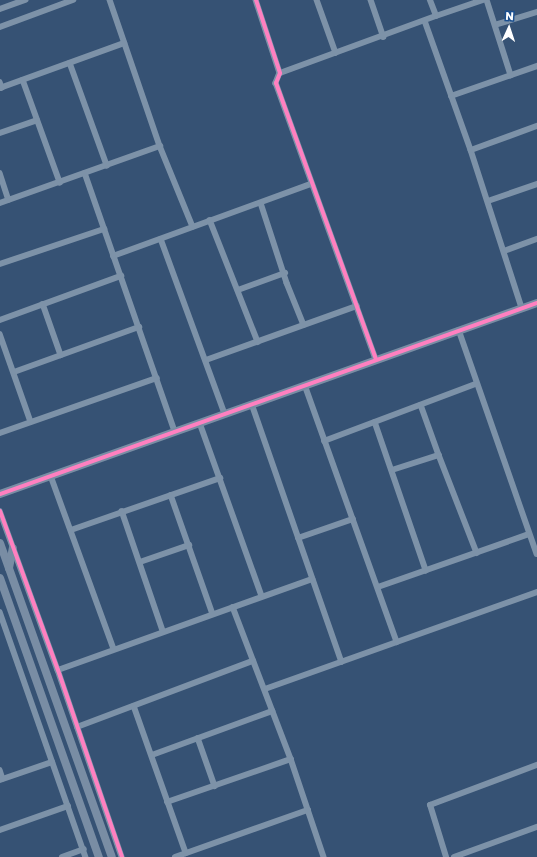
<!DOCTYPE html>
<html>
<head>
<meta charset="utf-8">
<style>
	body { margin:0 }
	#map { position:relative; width:537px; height:857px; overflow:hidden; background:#365274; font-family:Poppins,sans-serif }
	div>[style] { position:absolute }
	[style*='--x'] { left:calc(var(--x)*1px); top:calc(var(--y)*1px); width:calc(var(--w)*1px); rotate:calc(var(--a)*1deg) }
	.street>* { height:5.5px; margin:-2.75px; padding:0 2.75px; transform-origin:2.75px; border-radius:2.75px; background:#7d92a8 }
	.secondary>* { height:8px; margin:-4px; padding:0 4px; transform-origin:4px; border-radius:4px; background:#798da4 }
	.cycleway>* { height:4px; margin:-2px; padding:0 2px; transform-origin:2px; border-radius:2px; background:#ff80c0 }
	span { translate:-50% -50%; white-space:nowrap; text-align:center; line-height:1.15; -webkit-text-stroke:3.5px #1b4f8f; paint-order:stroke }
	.north { position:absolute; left:489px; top:8px; width:40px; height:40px; -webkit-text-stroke:3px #1b4f8f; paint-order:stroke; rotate:3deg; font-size:11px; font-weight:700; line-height:16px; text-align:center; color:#fff }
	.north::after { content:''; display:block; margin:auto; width:14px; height:18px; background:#fff; clip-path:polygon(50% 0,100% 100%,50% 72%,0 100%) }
</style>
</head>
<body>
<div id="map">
	<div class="street">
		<i style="--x:110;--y:0;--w:154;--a:71.1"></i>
		<i style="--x:160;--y:146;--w:87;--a:67.8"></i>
		<i style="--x:256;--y:0;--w:77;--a:71.8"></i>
		<i style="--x:280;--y:73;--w:11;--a:112"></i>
		<i style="--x:276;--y:83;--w:294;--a:70.1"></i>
		<i style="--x:317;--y:0;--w:56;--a:70.3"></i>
		<i style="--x:371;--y:0;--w:39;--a:71"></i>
		<i style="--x:487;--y:0;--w:79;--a:72.3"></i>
		<i style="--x:0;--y:9;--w:27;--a:-20"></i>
		<i style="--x:436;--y:16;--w:50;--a:-18.8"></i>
		<i style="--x:425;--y:21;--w:137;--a:70.4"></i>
		<i style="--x:471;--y:150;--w:166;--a:72.1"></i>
		<i style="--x:495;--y:25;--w:44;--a:-17.2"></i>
		<i style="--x:0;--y:27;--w:78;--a:-20.3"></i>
		<i style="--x:70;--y:63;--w:109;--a:70.1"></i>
		<i style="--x:280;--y:73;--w:166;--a:-20.1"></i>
		<i style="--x:436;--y:16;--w:17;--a:-111"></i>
		<i style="--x:23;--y:80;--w:109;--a:70.1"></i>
		<i style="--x:0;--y:82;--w:6;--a:72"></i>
		<i style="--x:0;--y:88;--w:132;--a:-19.9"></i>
		<i style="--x:451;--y:96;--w:91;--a:-19.2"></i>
		<i style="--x:0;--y:133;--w:39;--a:-19"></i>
		<i style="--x:471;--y:150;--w:70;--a:-20"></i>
		<i style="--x:0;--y:173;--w:28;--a:72"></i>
		<i style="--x:85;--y:173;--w:274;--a:70.8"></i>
		<i style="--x:488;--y:201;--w:52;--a:-19.1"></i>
		<i style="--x:0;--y:203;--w:170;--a:-19.6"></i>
		<i style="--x:261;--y:203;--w:84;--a:72"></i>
		<i style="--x:287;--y:283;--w:45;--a:68"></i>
		<i style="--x:210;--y:220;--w:131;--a:68.5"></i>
		<i style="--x:161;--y:239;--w:186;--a:69.9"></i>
		<i style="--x:504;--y:251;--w:35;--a:-20"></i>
		<i style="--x:113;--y:256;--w:211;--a:-20"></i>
		<i style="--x:0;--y:264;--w:110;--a:-18.6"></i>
		<i style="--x:238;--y:290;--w:50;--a:-19.9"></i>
		<i style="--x:43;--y:304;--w:54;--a:70.6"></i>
		<i style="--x:0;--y:320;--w:129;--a:-20"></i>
		<i style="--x:459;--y:330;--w:237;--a:70.8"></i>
		<i style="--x:0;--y:334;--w:93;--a:70.6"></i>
		<i style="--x:206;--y:360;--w:160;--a:-19.7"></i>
		<i style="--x:14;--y:372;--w:133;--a:-19.8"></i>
		<i style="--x:305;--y:385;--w:273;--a:70.3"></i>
		<i style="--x:252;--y:404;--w:273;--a:70.8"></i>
		<i style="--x:421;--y:405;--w:53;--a:70.2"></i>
		<i style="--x:439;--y:455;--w:105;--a:68.8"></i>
		<i style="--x:375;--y:422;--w:157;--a:71"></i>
		<i style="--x:200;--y:423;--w:184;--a:70.3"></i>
		<i style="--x:0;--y:433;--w:166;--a:-19.3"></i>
		<i style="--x:324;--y:441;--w:162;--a:-20.6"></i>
		<i style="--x:392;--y:470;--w:49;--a:-17.7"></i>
		<i style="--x:51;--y:476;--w:184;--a:70"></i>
		<i style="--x:171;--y:495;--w:126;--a:70.6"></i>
		<i style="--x:0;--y:511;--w:169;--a:70"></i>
		<i style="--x:58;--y:670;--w:198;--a:71.1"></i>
		<i style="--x:122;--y:511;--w:127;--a:71.1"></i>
		<i style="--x:71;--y:530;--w:158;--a:-19.2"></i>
		<i style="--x:298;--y:538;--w:58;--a:-19.1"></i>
		<i style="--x:140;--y:562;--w:52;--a:-19.1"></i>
		<i style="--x:378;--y:587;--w:160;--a:-19.3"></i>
		<i style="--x:233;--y:607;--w:163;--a:69.1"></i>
		<i style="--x:291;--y:759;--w:103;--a:71.4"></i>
		<i style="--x:0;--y:612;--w:260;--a:70.7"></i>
		<i style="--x:58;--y:670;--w:270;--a:-19.7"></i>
		<i style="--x:265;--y:689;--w:289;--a:-19.6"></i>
		<i style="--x:134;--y:706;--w:156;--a:70.5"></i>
		<i style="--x:77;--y:727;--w:188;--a:-20.6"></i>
		<i style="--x:198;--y:738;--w:51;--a:70.5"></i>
		<i style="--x:152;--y:755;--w:128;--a:-20.1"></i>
		<i style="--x:0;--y:770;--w:9;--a:72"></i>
		<i style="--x:0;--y:780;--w:55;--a:-19.1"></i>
		<i style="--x:167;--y:802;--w:131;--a:-19.1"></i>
		<i style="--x:0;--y:830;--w:72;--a:-19.4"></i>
		<i style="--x:62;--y:857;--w:23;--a:-20"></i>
		<i style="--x:175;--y:857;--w:141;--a:-19.5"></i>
		<i style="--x:446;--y:857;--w:54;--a:-107.1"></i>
		<i style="--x:430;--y:805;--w:114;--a:-20.5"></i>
		<i style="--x:454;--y:857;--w:88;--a:-19.9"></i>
	</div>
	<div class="secondary">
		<i style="--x:0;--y:494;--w:570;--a:-19.58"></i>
		<i style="--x:0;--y:543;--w:333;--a:70.4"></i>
		<i style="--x:9;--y:568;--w:20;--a:-79"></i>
		<i style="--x:0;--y:578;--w:296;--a:70.5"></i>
	</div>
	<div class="cycleway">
		<i style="--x:256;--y:0;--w:77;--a:71.8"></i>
		<i style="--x:280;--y:73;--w:11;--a:112"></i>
		<i style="--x:276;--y:83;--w:294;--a:70.1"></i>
		<i style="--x:0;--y:494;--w:570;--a:-19.58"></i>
		<i style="--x:0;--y:511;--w:169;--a:70"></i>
		<i style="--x:58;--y:670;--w:198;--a:71.1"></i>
	</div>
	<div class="north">N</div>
</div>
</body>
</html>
